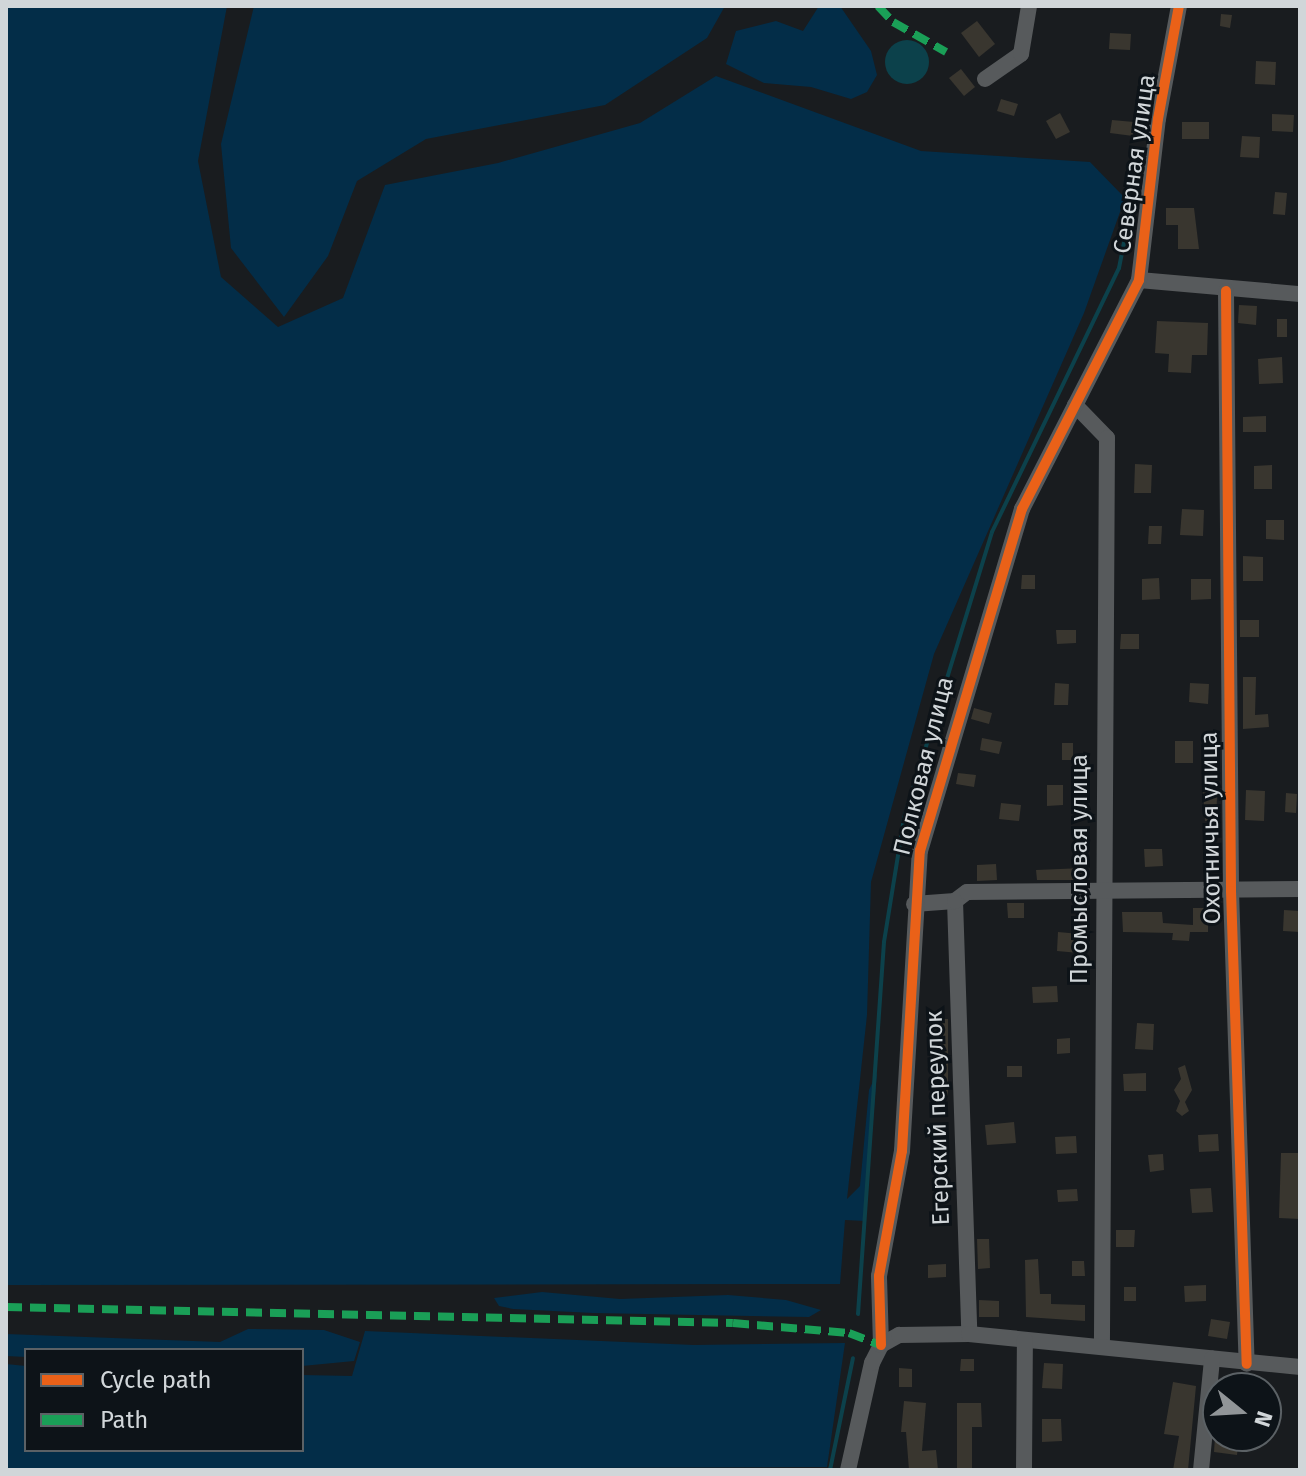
<!DOCTYPE html>
<html>
<head>
<meta charset="utf-8">
<style>
	body { margin:0 }
	#map { position:relative; width:1306px; height:1476px; overflow:hidden; background:#191c1f; font-family:"Fira Sans",sans-serif }
	div>[style] { position:absolute }
	[style*='--x'] { left:calc(var(--x)*1px); top:calc(var(--y)*1px); width:calc(var(--w)*1px); rotate:calc(var(--a)*1deg) }
	.green>* { inset:0; background:#032d48 }
	.water>* { inset:0; background:#0c414b }
	.round { border-radius:50% }
	.stream>* { height:4px; margin:-2px; padding:0 2px; transform-origin:2px; border-radius:2px; background:#0c414b }
	.building>* { inset:0; background:#39362f }
	.minor>* { height:16px; margin:-8px; padding:0 8px; transform-origin:8px; border-radius:8px; background:#575a5c }
	.quiet>* { height:8px; margin-top:-4px; transform-origin:0; background:repeating-linear-gradient(90deg,#1a9f57 0 16px,transparent 0 24px) }
	.cycleway>* { height:10px; margin:-5px; padding:0 5px; transform-origin:5px; border-radius:5px; background:#ea6118 }
	span { translate:-50% -50%; white-space:nowrap; text-align:center; line-height:1.15; -webkit-text-stroke:6px #0d1318; paint-order:stroke }
	.street-label { font-size:24px; color:#d1d6d9 }
	.frame { position:absolute; inset:0; border:8px solid #d1d6d9; pointer-events:none }
	.legend { position:absolute; left:24px; top:1348px; width:280px; height:104px; box-sizing:border-box; background:#0d1318; border:2px solid #5b6165; margin:0; padding:10px 14px; list-style:none; font-size:24px; color:#d1d6d9 }
	.legend li { display:flex; align-items:center; gap:16px; height:40px }
	.legend b { width:40px; border:2px solid #5b6165 }
	.north { position:absolute; left:1202px; top:1372px; width:80px; height:80px; box-sizing:border-box; background:#0d1318; border:2px solid #5b6165; border-radius:50%; rotate:108deg; font-size:22px; font-weight:700; line-height:32px; text-align:center; color:#d1d6d9 }
	.north::after { content:''; display:block; margin:auto; width:28px; height:36px; background:#919598; clip-path:polygon(50% 0,100% 100%,50% 72%,0 100%) }
</style>
</head>
<body>
<div id="map">
	<div class="green">
		<i style="clip-path:polygon(6px 6px,227px 6px,198px 161px,221px 277px,278px 327px,343px 298px,385px 185px,498px 163px,640px 123px,716px 76px,921px 151px,1090px 162px,1125px 198px,1084px 313px,934px 654px,871px 882px,867px 1015px,847px 1199px,860px 1186px,869px 1090px,877px 1073px,876px 1084px,865px 1221px,845px 1220px,840px 1284px,6px 1285px)"></i>
		<i style="clip-path:polygon(254px 6px,725px 6px,707px 38px,605px 105px,426px 139px,357px 181px,328px 256px,284px 317px,231px 248px,221px 144px)"></i>
		<i style="clip-path:polygon(819px 6px,840px 6px,871px 51px,877px 75px,867px 92px,851px 99px,811px 87px,764px 83px,726px 64px,736px 31px,776px 21px,803px 31px)"></i>
		<i style="clip-path:polygon(542px 1292px,620px 1299px,728px 1295px,786px 1300px,821px 1310px,809px 1317px,593px 1313px,513px 1309px,499px 1306px,494px 1298px)"></i>
		<i style="clip-path:polygon(248px 1329px,324px 1330px,360px 1342px,354px 1361px,302px 1366px,302px 1350px,26px 1350px,26px 1357px,6px 1356px,6px 1334px,220px 1342px)"></i>
		<i style="clip-path:polygon(365px 1331px,694px 1345px,845px 1343px,827px 1467px,6px 1470px,6px 1364px,26px 1366px,26px 1450px,302px 1450px,302px 1375px,352px 1376px)"></i>
	</div>
	<div class="water">
		<i class="round" style="left:885px;top:40px;width:44px;height:44px"></i>
	</div>
	<div class="stream">
		<i style="--x:858;--y:1314;--w:373;--a:-86"></i>
		<i style="--x:884;--y:942;--w:126;--a:-80.8"></i>
		<i style="--x:904;--y:818;--w:299;--a:-72.9"></i>
		<i style="--x:992;--y:532;--w:293;--a:-64.3"></i>
		<i style="--x:1119;--y:268;--w:109;--a:-78.9"></i>
		<i style="--x:830;--y:1470;--w:114;--a:-78.4"></i>
	</div>
	<div class="building">
		<i style="clip-path:polygon(1221px 14px,1232px 15px,1230px 28px,1220px 26px)"></i>
		<i style="clip-path:polygon(977px 21px,995px 44px,979px 57px,961px 33px)"></i>
		<i style="clip-path:polygon(1110px 33px,1131px 34px,1130px 50px,1109px 49px)"></i>
		<i style="clip-path:polygon(1256px 61px,1276px 62px,1275px 85px,1255px 84px)"></i>
		<i style="clip-path:polygon(961px 69px,975px 87px,964px 96px,949px 78px)"></i>
		<i style="clip-path:polygon(1001px 99px,1018px 104px,1014px 116px,997px 111px)"></i>
		<i style="clip-path:polygon(1060px 113px,1070px 132px,1056px 139px,1046px 121px)"></i>
		<i style="clip-path:polygon(1272px 114px,1294px 115px,1293px 132px,1272px 131px)"></i>
		<i style="clip-path:polygon(1112px 120px,1134px 122px,1133px 136px,1110px 133px)"></i>
		<i style="clip-path:polygon(1182px 122px,1209px 122px,1209px 139px,1182px 139px)"></i>
		<i style="clip-path:polygon(1242px 136px,1260px 137px,1259px 158px,1240px 157px)"></i>
		<i style="clip-path:polygon(1275px 192px,1287px 193px,1285px 215px,1273px 214px)"></i>
		<i style="clip-path:polygon(1166px 208px,1194px 208px,1199px 249px,1178px 249px,1178px 225px,1166px 225px)"></i>
		<i style="clip-path:polygon(1239px 305px,1257px 306px,1256px 325px,1238px 323px)"></i>
		<i style="clip-path:polygon(1277px 319px,1287px 319px,1287px 337px,1277px 337px)"></i>
		<i style="clip-path:polygon(1157px 321px,1208px 323px,1207px 355px,1192px 355px,1191px 373px,1168px 372px,1169px 354px,1155px 353px)"></i>
		<i style="clip-path:polygon(1282px 357px,1283px 383px,1259px 384px,1258px 359px)"></i>
		<i style="clip-path:polygon(1266px 416px,1266px 432px,1243px 432px,1243px 417px)"></i>
		<i style="clip-path:polygon(1135px 464px,1152px 465px,1151px 493px,1134px 493px)"></i>
		<i style="clip-path:polygon(1272px 465px,1272px 489px,1254px 489px,1254px 466px)"></i>
		<i style="clip-path:polygon(1182px 509px,1204px 510px,1203px 536px,1180px 535px)"></i>
		<i style="clip-path:polygon(1266px 520px,1284px 520px,1284px 540px,1266px 539px)"></i>
		<i style="clip-path:polygon(1149px 526px,1162px 526px,1161px 544px,1148px 544px)"></i>
		<i style="clip-path:polygon(1243px 556px,1263px 557px,1263px 581px,1243px 581px)"></i>
		<i style="clip-path:polygon(1022px 575px,1035px 575px,1035px 589px,1021px 589px)"></i>
		<i style="clip-path:polygon(1159px 578px,1160px 599px,1142px 600px,1142px 579px)"></i>
		<i style="clip-path:polygon(1191px 579px,1211px 579px,1211px 599px,1191px 600px)"></i>
		<i style="clip-path:polygon(1240px 620px,1259px 620px,1259px 637px,1240px 637px)"></i>
		<i style="clip-path:polygon(1056px 630px,1076px 630px,1076px 643px,1057px 644px)"></i>
		<i style="clip-path:polygon(1121px 634px,1139px 634px,1139px 649px,1120px 649px)"></i>
		<i style="clip-path:polygon(1243px 677px,1256px 677px,1255px 715px,1268px 714px,1269px 727px,1243px 729px)"></i>
		<i style="clip-path:polygon(1055px 683px,1069px 684px,1068px 705px,1054px 705px)"></i>
		<i style="clip-path:polygon(1190px 683px,1209px 684px,1208px 704px,1189px 702px)"></i>
		<i style="clip-path:polygon(974px 708px,992px 713px,989px 724px,971px 719px)"></i>
		<i style="clip-path:polygon(982px 738px,1002px 742px,999px 754px,980px 750px)"></i>
		<i style="clip-path:polygon(1175px 741px,1193px 741px,1193px 763px,1175px 763px)"></i>
		<i style="clip-path:polygon(1062px 743px,1073px 743px,1073px 760px,1062px 760px)"></i>
		<i style="clip-path:polygon(958px 773px,976px 775px,974px 787px,956px 784px)"></i>
		<i style="clip-path:polygon(1202px 776px,1218px 776px,1216px 820px,1205px 821px)"></i>
		<i style="clip-path:polygon(1047px 785px,1063px 785px,1063px 805px,1047px 806px)"></i>
		<i style="clip-path:polygon(1246px 790px,1265px 791px,1264px 821px,1245px 820px)"></i>
		<i style="clip-path:polygon(1286px 793px,1297px 794px,1296px 813px,1285px 812px)"></i>
		<i style="clip-path:polygon(1001px 803px,1021px 805px,1019px 821px,999px 819px)"></i>
		<i style="clip-path:polygon(1144px 849px,1162px 849px,1163px 866px,1145px 867px)"></i>
		<i style="clip-path:polygon(996px 864px,997px 880px,977px 881px,977px 865px)"></i>
		<i style="clip-path:polygon(1084px 868px,1085px 880px,1037px 880px,1036px 870px)"></i>
		<i style="clip-path:polygon(1007px 903px,1024px 903px,1024px 918px,1008px 918px)"></i>
		<i style="clip-path:polygon(1193px 908px,1208px 908px,1208px 932px,1190px 932px,1189px 941px,1172px 940px,1173px 933px,1123px 932px,1122px 912px,1162px 912px,1163px 923px,1193px 925px)"></i>
		<i style="clip-path:polygon(1284px 910px,1300px 911px,1300px 932px,1283px 931px)"></i>
		<i style="clip-path:polygon(1058px 932px,1080px 934px,1079px 953px,1057px 951px)"></i>
		<i style="clip-path:polygon(1057px 986px,1058px 1002px,1033px 1003px,1032px 987px)"></i>
		<i style="clip-path:polygon(930px 1019px,948px 1019px,948px 1096px,931px 1095px)"></i>
		<i style="clip-path:polygon(1137px 1023px,1154px 1024px,1153px 1050px,1135px 1049px)"></i>
		<i style="clip-path:polygon(1070px 1038px,1070px 1053px,1057px 1054px,1057px 1039px)"></i>
		<i style="clip-path:polygon(1185px 1065px,1192px 1090px,1185px 1102px,1189px 1111px,1182px 1116px,1176px 1111px,1180px 1101px,1174px 1090px,1181px 1079px,1178px 1068px)"></i>
		<i style="clip-path:polygon(1007px 1066px,1022px 1066px,1022px 1077px,1007px 1077px)"></i>
		<i style="clip-path:polygon(1146px 1073px,1146px 1091px,1124px 1091px,1123px 1074px)"></i>
		<i style="clip-path:polygon(1014px 1122px,1016px 1143px,987px 1145px,985px 1125px)"></i>
		<i style="clip-path:polygon(1218px 1134px,1219px 1151px,1199px 1152px,1198px 1135px)"></i>
		<i style="clip-path:polygon(1076px 1136px,1077px 1153px,1056px 1154px,1055px 1137px)"></i>
		<i style="clip-path:polygon(1281px 1153px,1300px 1153px,1300px 1219px,1279px 1218px)"></i>
		<i style="clip-path:polygon(1163px 1154px,1164px 1170px,1150px 1172px,1148px 1155px)"></i>
		<i style="clip-path:polygon(1211px 1188px,1213px 1212px,1192px 1213px,1190px 1189px)"></i>
		<i style="clip-path:polygon(1077px 1189px,1078px 1201px,1058px 1202px,1057px 1190px)"></i>
		<i style="clip-path:polygon(1116px 1230px,1135px 1230px,1134px 1247px,1116px 1247px)"></i>
		<i style="clip-path:polygon(977px 1239px,989px 1239px,990px 1268px,978px 1269px)"></i>
		<i style="clip-path:polygon(1038px 1259px,1040px 1294px,1051px 1294px,1051px 1304px,1085px 1305px,1085px 1321px,1026px 1317px,1025px 1260px)"></i>
		<i style="clip-path:polygon(1072px 1261px,1084px 1261px,1085px 1276px,1072px 1276px)"></i>
		<i style="clip-path:polygon(946px 1264px,946px 1277px,928px 1278px,928px 1265px)"></i>
		<i style="clip-path:polygon(1206px 1285px,1206px 1301px,1185px 1302px,1184px 1286px)"></i>
		<i style="clip-path:polygon(1124px 1287px,1136px 1287px,1136px 1301px,1124px 1301px)"></i>
		<i style="clip-path:polygon(979px 1300px,999px 1301px,999px 1317px,979px 1317px)"></i>
		<i style="clip-path:polygon(1211px 1319px,1230px 1322px,1227px 1339px,1208px 1336px)"></i>
		<i style="clip-path:polygon(961px 1359px,974px 1359px,974px 1371px,960px 1371px)"></i>
		<i style="clip-path:polygon(1044px 1363px,1063px 1364px,1062px 1389px,1042px 1388px)"></i>
		<i style="clip-path:polygon(899px 1368px,912px 1369px,912px 1387px,899px 1387px)"></i>
		<i style="clip-path:polygon(1173px 1382px,1196px 1386px,1188px 1470px,1173px 1470px,1179px 1436px,1164px 1434px)"></i>
		<i style="clip-path:polygon(904px 1401px,926px 1403px,922px 1451px,936px 1450px,938px 1470px,909px 1470px,906px 1432px,901px 1432px)"></i>
		<i style="clip-path:polygon(957px 1403px,981px 1403px,982px 1427px,972px 1427px,972px 1470px,957px 1470px)"></i>
		<i style="clip-path:polygon(1042px 1419px,1061px 1419px,1062px 1441px,1042px 1442px)"></i>
		<i style="clip-path:polygon(1215px 1436px,1239px 1436px,1237px 1455px,1214px 1452px)"></i>
	</div>
	<div class="minor">
		<i style="--x:985;--y:79;--w:44;--a:-34.8"></i>
		<i style="--x:1021;--y:54;--w:49;--a:-80.5"></i>
		<i style="--x:1139;--y:280;--w:162;--a:5"></i>
		<i style="--x:1226;--y:291;--w:600;--a:89.52"></i>
		<i style="--x:1231;--y:891;--w:473;--a:88.1"></i>
		<i style="--x:1075;--y:405;--w:46;--a:45.9"></i>
		<i style="--x:1107;--y:438;--w:907;--a:90.32"></i>
		<i style="--x:955;--y:901;--w:433;--a:88.1"></i>
		<i style="--x:914;--y:904;--w:41;--a:-4.2"></i>
		<i style="--x:955;--y:901;--w:15;--a:-37"></i>
		<i style="--x:967;--y:892;--w:333;--a:-0.5"></i>
		<i style="--x:881;--y:1345;--w:69;--a:-91.7"></i>
		<i style="--x:879;--y:1276;--w:127;--a:-79.6"></i>
		<i style="--x:902;--y:1151;--w:301;--a:-86.6"></i>
		<i style="--x:920;--y:851;--w:357;--a:-73.4"></i>
		<i style="--x:1022;--y:509;--w:257;--a:-62.9"></i>
		<i style="--x:1139;--y:280;--w:162;--a:-83.3"></i>
		<i style="--x:1158;--y:119;--w:115;--a:-79.5"></i>
		<i style="--x:848;--y:1470;--w:110;--a:-77.4"></i>
		<i style="--x:872;--y:1363;--w:20;--a:-63"></i>
		<i style="--x:881;--y:1345;--w:21;--a:-29"></i>
		<i style="--x:899;--y:1335;--w:70;--a:-0.8"></i>
		<i style="--x:969;--y:1334;--w:333;--a:5.7"></i>
		<i style="--x:1024;--y:1470;--w:130;--a:-89.6"></i>
		<i style="--x:1201;--y:1470;--w:112;--a:-84.3"></i>
	</div>
	<div class="quiet">
		<i style="--x:878;--y:6;--w:22;--a:47"></i>
		<i style="--x:893;--y:22;--w:61;--a:29.5"></i>
		<i style="--x:6;--y:1307;--w:727;--a:1.26"></i>
		<i style="--x:733;--y:1323;--w:116;--a:4.9"></i>
		<i style="--x:849;--y:1333;--w:34;--a:21"></i>
	</div>
	<div class="cycleway">
		<i style="--x:1226;--y:291;--w:600;--a:89.52"></i>
		<i style="--x:1231;--y:891;--w:473;--a:88.1"></i>
		<i style="--x:881;--y:1345;--w:69;--a:-91.7"></i>
		<i style="--x:879;--y:1276;--w:127;--a:-79.6"></i>
		<i style="--x:902;--y:1151;--w:301;--a:-86.6"></i>
		<i style="--x:920;--y:851;--w:357;--a:-73.4"></i>
		<i style="--x:1022;--y:509;--w:257;--a:-62.9"></i>
		<i style="--x:1139;--y:280;--w:162;--a:-83.3"></i>
		<i style="--x:1158;--y:119;--w:115;--a:-79.5"></i>
	</div>
	<div class="street-label">
		<span style="left:1135px;top:164px;rotate:-82deg">Северная улица</span>
		<span style="left:924px;top:766px;rotate:-76deg">Полковая улица</span>
		<span style="left:1211px;top:828px;rotate:-91deg">Охотничья улица</span>
		<span style="left:1080px;top:869px;rotate:-90deg">Промысловая улица</span>
		<span style="left:938px;top:1118px;rotate:-92deg">Егерский переулок</span>
	</div>
	<div class="frame"></div>
	<ul class="legend">
	<li><b style="height:10px;background:#ea6118"></b>Cycle path</li>
	<li><b style="height:10px;background:#1a9f57"></b>Path</li>
	</ul>
	<div class="north">N</div>
</div>
</body>
</html>
